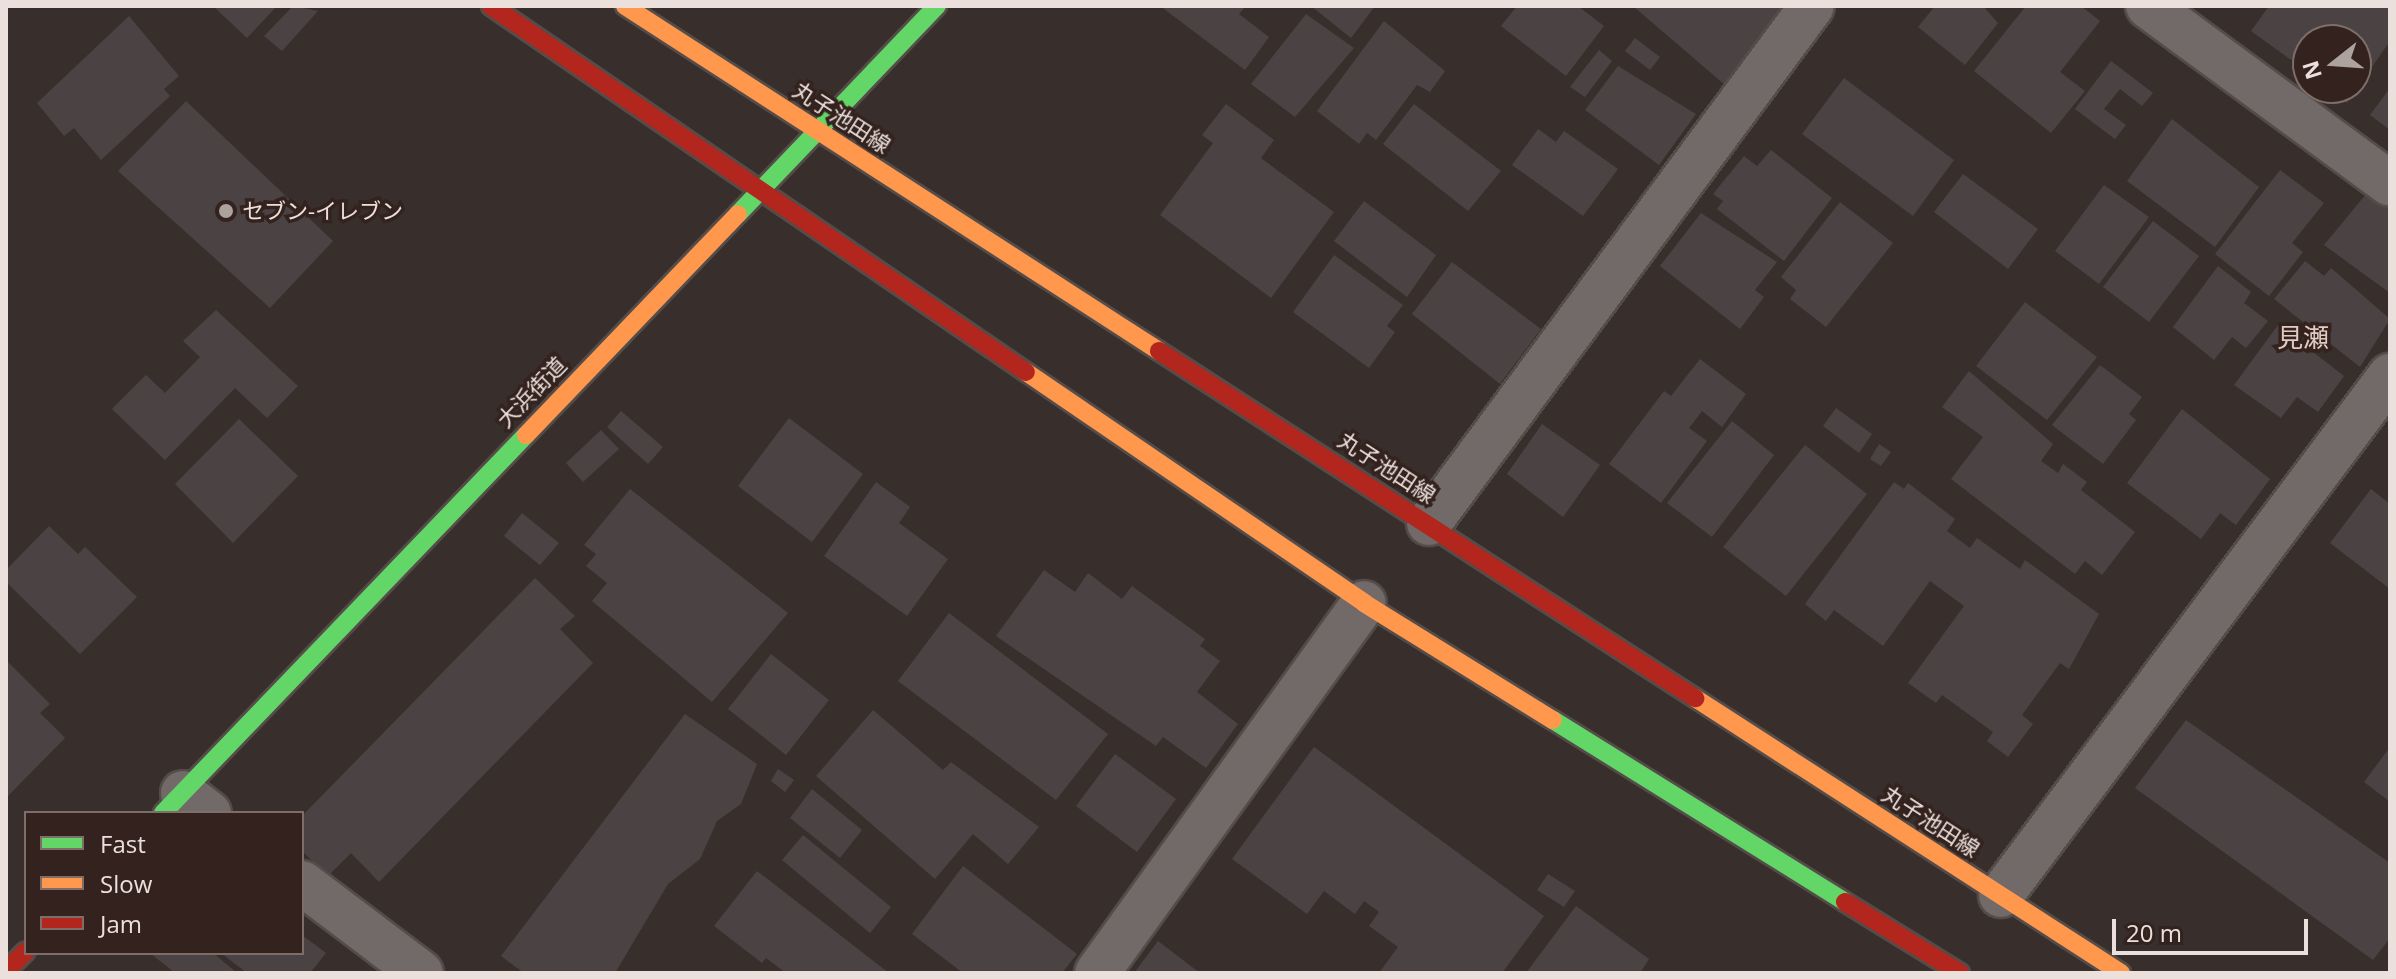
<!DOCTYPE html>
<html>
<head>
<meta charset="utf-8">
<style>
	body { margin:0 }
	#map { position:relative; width:2396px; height:979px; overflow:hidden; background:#382f2c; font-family:"Open Sans","Noto Sans JP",sans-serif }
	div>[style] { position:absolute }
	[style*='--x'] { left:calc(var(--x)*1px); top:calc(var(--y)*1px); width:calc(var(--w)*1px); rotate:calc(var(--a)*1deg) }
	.building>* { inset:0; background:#4b4343 }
	.roads { filter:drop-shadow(2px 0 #544c49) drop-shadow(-2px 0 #544c49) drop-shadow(0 2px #544c49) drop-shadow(0 -2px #544c49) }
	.street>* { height:44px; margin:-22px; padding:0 22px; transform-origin:22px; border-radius:22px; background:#726a68 }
	.fast>* { height:18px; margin:-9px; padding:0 9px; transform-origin:9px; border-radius:9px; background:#63d668 }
	.slow>* { height:18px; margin:-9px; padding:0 9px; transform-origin:9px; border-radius:9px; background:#ff974d }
	.jam>* { height:18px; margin:-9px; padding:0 9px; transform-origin:9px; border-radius:9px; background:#b3261e }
	.dots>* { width:22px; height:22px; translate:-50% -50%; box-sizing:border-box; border:4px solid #33221d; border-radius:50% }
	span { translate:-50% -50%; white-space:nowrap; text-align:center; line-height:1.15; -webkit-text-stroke:7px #33221d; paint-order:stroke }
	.street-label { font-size:22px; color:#ebe0dc }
	.poi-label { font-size:22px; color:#ebe0dc }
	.left { translate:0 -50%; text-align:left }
	.quarter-label { font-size:26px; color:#e1cac3 }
	.frame { position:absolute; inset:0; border:8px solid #ebe0dc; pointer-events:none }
	.legend { position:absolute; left:24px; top:811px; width:280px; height:144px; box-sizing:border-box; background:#33221d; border:2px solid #7d6e69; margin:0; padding:10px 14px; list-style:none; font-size:24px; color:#ebe0dc }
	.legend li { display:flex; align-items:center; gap:16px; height:40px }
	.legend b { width:40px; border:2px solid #7d6e69 }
	.north { position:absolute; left:2292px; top:24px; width:80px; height:80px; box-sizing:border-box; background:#33221d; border:2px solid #7d6e69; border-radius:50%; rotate:253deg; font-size:22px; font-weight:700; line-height:32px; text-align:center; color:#ebe0dc }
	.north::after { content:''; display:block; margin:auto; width:28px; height:36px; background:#aca29e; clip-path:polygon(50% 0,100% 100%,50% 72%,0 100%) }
	.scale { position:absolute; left:2112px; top:919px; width:196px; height:36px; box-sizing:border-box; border:4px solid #ebe0dc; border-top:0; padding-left:10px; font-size:24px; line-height:28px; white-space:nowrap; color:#ebe0dc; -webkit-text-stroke:6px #33221d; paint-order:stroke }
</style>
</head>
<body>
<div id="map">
	<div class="building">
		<i style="clip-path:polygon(213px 6px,277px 6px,247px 38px)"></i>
		<i style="clip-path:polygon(293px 6px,318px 11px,282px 51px,264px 36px)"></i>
		<i style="clip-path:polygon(1160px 6px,1246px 6px,1239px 14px,1269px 37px,1245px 70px)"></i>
		<i style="clip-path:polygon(1311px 6px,1375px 6px,1351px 38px)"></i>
		<i style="clip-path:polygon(1517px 6px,1578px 6px,1604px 26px,1566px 76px,1501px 26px)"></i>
		<i style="clip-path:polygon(1633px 6px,1780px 6px,1784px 10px,1725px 85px)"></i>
		<i style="clip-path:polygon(1935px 6px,1983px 6px,1998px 23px,1965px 65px,1918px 27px)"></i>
		<i style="clip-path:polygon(2026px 6px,2081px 6px,2100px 21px,2060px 72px,2085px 91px,2051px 133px,1974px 71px)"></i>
		<i style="clip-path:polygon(2269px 6px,2389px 6px,2390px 41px,2347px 103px,2325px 88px,2356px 88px,2356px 40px,2308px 40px,2308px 57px,2298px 50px,2291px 60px,2251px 31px)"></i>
		<i style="clip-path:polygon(1306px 14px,1354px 48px,1295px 117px,1251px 84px)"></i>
		<i style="clip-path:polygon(129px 16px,179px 76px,164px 89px,170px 96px,101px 160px,74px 128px,64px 136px,37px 103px)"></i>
		<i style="clip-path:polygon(1384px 21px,1445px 71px,1430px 92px,1417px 85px,1376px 140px,1367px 133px,1359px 144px,1317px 111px)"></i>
		<i style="clip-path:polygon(1635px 38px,1660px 57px,1650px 70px,1625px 51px)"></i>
		<i style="clip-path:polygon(1599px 50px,1612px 61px,1585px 97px,1570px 87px)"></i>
		<i style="clip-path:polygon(2111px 61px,2153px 93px,2142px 106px,2120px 89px,2104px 109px,2126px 125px,2115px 139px,2075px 109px)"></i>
		<i style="clip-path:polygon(1618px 66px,1696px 114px,1659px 165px,1585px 110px)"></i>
		<i style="clip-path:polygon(1844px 78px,1954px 160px,1913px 216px,1802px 134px)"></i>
		<i style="clip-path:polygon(2390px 88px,2390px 130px,2370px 115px)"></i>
		<i style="clip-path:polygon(186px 101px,333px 241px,270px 308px,118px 171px)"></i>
		<i style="clip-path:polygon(1226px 104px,1274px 140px,1261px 158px,1334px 212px,1271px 298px,1160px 215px,1213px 143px,1202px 135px)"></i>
		<i style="clip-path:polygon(1414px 104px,1501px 171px,1468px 211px,1383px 144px)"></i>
		<i style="clip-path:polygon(2172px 119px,2259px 187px,2215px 247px,2127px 181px)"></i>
		<i style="clip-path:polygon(1538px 129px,1556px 142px,1564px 131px,1618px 169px,1583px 216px,1512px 165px)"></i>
		<i style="clip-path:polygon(1771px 150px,1832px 198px,1784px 261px,1717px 209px,1723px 201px,1713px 194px,1744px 156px,1757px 166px)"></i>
		<i style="clip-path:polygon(2280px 170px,2324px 203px,2292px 243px,2303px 252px,2269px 296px,2215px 254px)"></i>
		<i style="clip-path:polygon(1963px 174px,2038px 229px,2008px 269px,1934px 212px)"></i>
		<i style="clip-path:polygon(2104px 185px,2149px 217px,2099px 284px,2055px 251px)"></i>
		<i style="clip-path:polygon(2367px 193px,2390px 209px,2390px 293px,2324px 245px)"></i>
		<i style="clip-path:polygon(1364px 201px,1436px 255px,1407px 297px,1334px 241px)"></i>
		<i style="clip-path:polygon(1840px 202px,1893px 243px,1826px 327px,1790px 299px,1796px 290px,1781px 277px)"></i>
		<i style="clip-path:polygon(1701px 213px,1777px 262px,1755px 290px,1764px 297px,1740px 329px,1660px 266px)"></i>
		<i style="clip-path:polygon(2153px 221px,2199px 256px,2149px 322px,2103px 287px)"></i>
		<i style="clip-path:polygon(1334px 255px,1403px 305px,1387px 326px,1395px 332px,1369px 368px,1293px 312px)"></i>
		<i style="clip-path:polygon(2305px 261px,2324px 276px,2331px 268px,2390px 319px,2360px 367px,2274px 299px)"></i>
		<i style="clip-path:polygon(1452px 262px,1541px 329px,1500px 384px,1412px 314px)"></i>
		<i style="clip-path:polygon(2218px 266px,2251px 292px,2244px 303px,2268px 321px,2246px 348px,2232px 337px,2214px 360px,2173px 327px)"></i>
		<i style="clip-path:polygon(2025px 302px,2097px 357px,2047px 420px,1976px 366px)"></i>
		<i style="clip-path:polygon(216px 310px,298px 386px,267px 418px,235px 388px,165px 460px,112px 409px,146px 375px,165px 393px,200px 357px,183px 341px)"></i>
		<i style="clip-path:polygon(2278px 325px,2344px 376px,2318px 412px,2297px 397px,2281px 418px,2234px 385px)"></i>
		<i style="clip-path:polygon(1700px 359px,1746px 394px,1722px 427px,1702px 411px,1689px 428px,1707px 441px,1661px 503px,1609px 464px,1664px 391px,1671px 396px)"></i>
		<i style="clip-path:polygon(2100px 365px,2142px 397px,2129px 414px,2136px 420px,2103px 464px,2052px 425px)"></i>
		<i style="clip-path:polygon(1969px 371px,2053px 444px,2041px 461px,2058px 473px,2063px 464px,2087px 482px,2081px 490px,2135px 532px,2102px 575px,2085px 561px,2075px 574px,1951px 479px,1983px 437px,1942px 407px)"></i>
		<i style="clip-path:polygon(1836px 408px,1872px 434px,1859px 453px,1823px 426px)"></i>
		<i style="clip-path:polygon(2182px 409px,2270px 479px,2236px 525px,2220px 513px,2201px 539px,2127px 483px)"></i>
		<i style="clip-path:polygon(621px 411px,663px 447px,648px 464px,607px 427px)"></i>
		<i style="clip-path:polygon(789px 418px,863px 474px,812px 542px,738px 486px)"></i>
		<i style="clip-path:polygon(239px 419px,298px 476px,233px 543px,175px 484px)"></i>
		<i style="clip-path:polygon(1732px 421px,1774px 455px,1712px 537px,1667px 503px)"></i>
		<i style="clip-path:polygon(1542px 424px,1600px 465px,1563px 517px,1507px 474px)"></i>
		<i style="clip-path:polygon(601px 430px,619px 449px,583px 482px,566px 463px)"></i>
		<i style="clip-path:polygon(1879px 444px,1891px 452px,1881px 466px,1870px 459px)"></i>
		<i style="clip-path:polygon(1805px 445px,1867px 494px,1786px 596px,1723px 547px)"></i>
		<i style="clip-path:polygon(876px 482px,910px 507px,899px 523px,948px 559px,907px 616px,824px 556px)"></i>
		<i style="clip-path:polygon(1894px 482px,1904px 489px,1908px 483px,1955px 519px,1947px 531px,1970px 548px,1977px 538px,2020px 569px,2025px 560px,2099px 614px,2069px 669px,2060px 663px,2022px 715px,2033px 724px,2008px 757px,1987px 741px,1993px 732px,1942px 695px,1936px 703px,1908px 683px,1964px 606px,1930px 581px,1883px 646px,1834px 610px,1826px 621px,1805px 604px)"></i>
		<i style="clip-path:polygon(630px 489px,788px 613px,712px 702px,592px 601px,607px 583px,586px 566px,596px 554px,584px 545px)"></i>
		<i style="clip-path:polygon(2371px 489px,2390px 504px,2390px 589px,2330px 543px)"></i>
		<i style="clip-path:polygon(522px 513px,559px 543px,540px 565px,504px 536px)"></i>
		<i style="clip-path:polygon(49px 526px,78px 554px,85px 547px,137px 597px,80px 654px,6px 582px,6px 570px)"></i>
		<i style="clip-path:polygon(1044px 570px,1075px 592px,1088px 573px,1122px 599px,1132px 586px,1205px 639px,1200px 646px,1220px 661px,1197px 692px,1238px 724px,1206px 768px,1163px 737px,1156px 746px,996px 636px)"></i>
		<i style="clip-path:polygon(535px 578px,575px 616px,560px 629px,593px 663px,379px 882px,351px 853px,328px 876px,302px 851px,302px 816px)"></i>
		<i style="clip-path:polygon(949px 613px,1108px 734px,1056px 800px,898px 681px)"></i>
		<i style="clip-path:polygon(771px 654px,829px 700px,786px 755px,728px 709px)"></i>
		<i style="clip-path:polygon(6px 660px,50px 704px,40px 713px,65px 738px,6px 798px)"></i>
		<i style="clip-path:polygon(873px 710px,943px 770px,951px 762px,1039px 827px,1008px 864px,973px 834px,935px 879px,816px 776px)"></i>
		<i style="clip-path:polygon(685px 714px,757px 764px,741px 804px,717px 821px,700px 859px,668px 884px,615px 973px,524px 973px,501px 956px)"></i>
		<i style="clip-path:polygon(2186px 720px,2390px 863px,2390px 938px,2373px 960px,2135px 788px)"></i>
		<i style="clip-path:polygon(1314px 747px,1544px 916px,1502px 973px,1379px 973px,1398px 947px,1369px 926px,1379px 912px,1364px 901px,1355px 914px,1324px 891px,1307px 914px,1232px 859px)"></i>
		<i style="clip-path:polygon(2390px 747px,2390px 802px,2364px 782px)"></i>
		<i style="clip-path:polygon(1115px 754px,1176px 799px,1137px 852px,1076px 806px)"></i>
		<i style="clip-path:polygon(778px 769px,794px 780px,785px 792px,771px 781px)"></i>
		<i style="clip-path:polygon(812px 789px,862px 830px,840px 858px,790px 818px)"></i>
		<i style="clip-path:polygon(803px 835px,891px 907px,870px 933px,782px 860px)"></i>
		<i style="clip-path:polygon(963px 866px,1077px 954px,1062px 973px,963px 973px,912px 934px)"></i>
		<i style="clip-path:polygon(757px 871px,889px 973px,786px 973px,766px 958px,762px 963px,714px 926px)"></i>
		<i style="clip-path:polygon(1548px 874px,1575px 891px,1564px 907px,1537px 890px)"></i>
		<i style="clip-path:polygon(1576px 906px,1649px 959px,1640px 973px,1526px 973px)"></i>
		<i style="clip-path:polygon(302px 935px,326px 953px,310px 973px,247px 973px,221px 953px,302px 953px)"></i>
		<i style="clip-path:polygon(1158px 941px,1200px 973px,1134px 973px)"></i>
		<i style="clip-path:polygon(150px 953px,213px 953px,237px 973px,175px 973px)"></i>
	</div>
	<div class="roads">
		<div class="street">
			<i style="--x:2148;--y:6;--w:300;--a:36.3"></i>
			<i style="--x:1429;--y:523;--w:643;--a:-53.47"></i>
			<i style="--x:183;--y:793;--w:33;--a:38"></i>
			<i style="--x:302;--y:883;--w:149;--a:37.1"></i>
			<i style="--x:2001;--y:895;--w:649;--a:-53.15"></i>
			<i style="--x:1097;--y:973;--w:456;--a:-54.2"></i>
		</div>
		<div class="fast">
			<i style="--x:738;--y:214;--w:288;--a:-46.3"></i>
			<i style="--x:1553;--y:720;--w:344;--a:31.9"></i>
			<i style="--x:163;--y:813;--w:524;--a:-46.16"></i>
		</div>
		<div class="slow">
			<i style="--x:625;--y:6;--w:636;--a:32.87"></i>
			<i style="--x:1026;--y:372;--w:409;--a:34.3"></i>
			<i style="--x:1364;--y:603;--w:222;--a:31.8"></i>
			<i style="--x:526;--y:435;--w:306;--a:-46.2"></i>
			<i style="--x:1695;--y:698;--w:507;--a:32.84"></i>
		</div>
		<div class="jam">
			<i style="--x:491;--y:6;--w:648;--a:34.38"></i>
			<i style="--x:1159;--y:351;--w:639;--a:32.92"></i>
			<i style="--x:1845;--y:902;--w:135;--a:31.7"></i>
			<i style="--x:6;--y:971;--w:28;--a:-45"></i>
		</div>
	</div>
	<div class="dots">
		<i style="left:226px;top:211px;background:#aca29e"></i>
	</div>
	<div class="street-label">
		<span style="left:842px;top:117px;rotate:33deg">丸子池田線</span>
		<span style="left:531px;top:392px;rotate:-46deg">大浜街道</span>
		<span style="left:1387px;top:467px;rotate:33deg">丸子池田線</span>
		<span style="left:1931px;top:821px;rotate:33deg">丸子池田線</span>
	</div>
	<div class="poi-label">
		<span class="left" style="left:242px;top:211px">セブン-イレブン</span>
	</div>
	<div class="quarter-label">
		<span style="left:2303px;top:338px">見瀬</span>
	</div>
	<div class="frame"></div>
	<ul class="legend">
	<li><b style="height:10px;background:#63d668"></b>Fast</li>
	<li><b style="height:10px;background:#ff974d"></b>Slow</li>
	<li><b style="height:10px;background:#b3261e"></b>Jam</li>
	</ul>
	<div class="north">N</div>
	<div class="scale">20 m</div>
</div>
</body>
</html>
